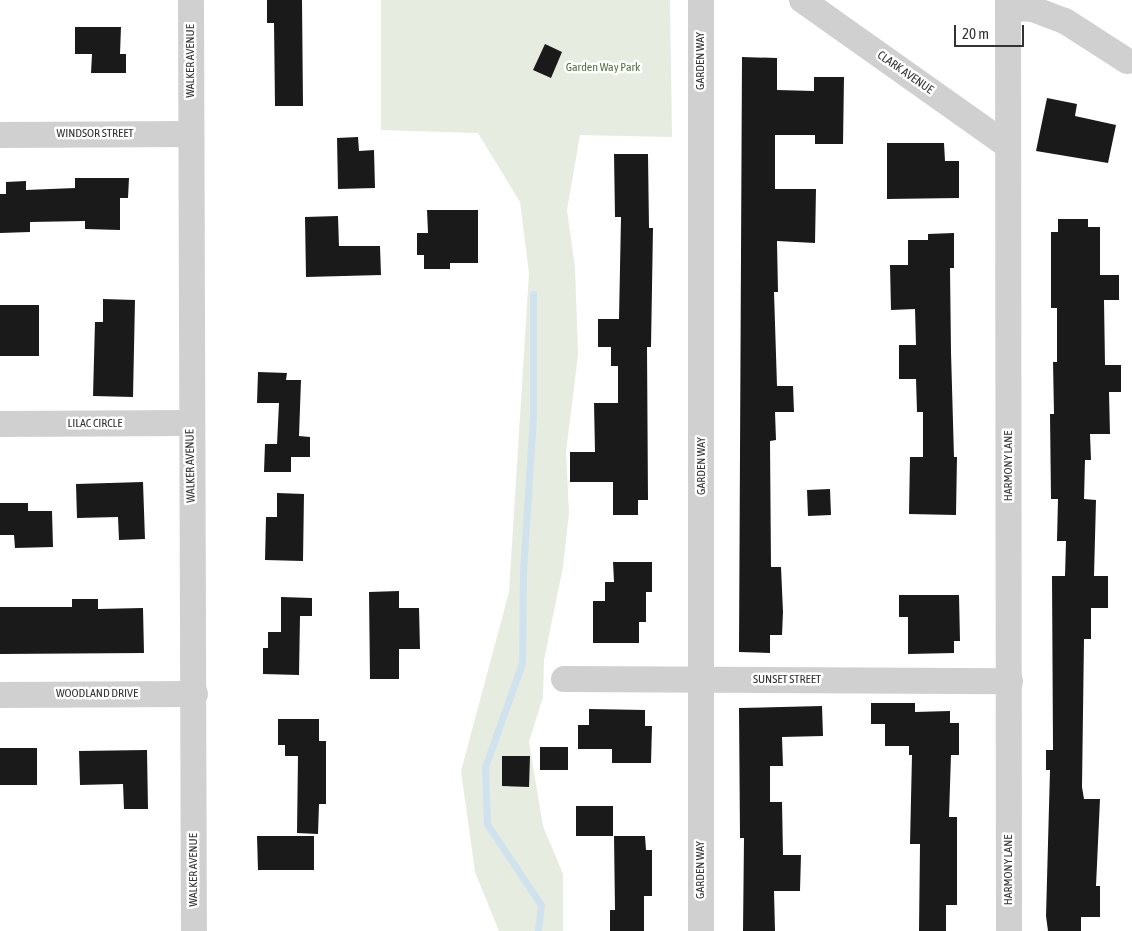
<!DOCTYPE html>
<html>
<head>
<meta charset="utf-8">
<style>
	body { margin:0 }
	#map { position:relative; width:1132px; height:931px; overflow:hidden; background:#fff; font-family:"Asap Condensed",sans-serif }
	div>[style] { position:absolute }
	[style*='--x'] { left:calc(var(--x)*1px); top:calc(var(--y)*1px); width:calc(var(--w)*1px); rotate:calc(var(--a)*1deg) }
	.green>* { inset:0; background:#e6ecdf }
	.stream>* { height:7px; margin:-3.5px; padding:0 3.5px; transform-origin:3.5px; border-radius:3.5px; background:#cfe2ee }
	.building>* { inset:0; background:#1a1a1a }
	.minor>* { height:26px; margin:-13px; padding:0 13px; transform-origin:13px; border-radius:13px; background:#d0d0d0 }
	span { translate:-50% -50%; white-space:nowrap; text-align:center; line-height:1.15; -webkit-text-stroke:5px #fff; paint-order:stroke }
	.street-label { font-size:12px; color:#333 }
	.park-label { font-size:12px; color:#56703f }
	.scale { position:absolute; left:954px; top:25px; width:70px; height:22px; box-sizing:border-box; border:2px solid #333; border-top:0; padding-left:6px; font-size:15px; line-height:18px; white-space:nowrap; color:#333; -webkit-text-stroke:4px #fff; paint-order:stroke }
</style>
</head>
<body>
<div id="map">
	<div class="green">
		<i style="clip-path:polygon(381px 0,670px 0,672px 137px,580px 135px,567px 210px,575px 268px,578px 355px,566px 452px,569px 513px,563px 567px,544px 660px,543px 697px,529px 742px,543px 826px,563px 874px,563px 931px,499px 931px,475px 872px,461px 771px,509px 592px,529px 273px,520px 202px,478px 133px,381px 130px)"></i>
	</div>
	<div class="stream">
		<i style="--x:533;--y:294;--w:123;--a:90"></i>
		<i style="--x:533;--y:417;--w:156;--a:93.7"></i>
		<i style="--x:523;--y:573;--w:90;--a:90.6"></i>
		<i style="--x:522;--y:663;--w:110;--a:109.6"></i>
		<i style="--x:485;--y:767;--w:57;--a:88"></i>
		<i style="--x:487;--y:824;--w:97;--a:56.3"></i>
		<i style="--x:541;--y:905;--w:26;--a:97"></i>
	</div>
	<div class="building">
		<i style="clip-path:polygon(267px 0,302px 0,303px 106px,275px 106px,274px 23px,267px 23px)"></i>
		<i style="clip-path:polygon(75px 27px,121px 27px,120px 54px,126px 54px,126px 73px,91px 73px,92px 54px,75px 54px)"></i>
		<i style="clip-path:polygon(545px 44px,562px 52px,551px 78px,533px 70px)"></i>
		<i style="clip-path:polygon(742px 57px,777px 58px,777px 90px,814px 91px,814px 77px,844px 77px,843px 144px,815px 144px,815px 135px,775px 135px,775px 189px,816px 189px,815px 243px,777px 241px,778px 292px,774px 292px,777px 386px,793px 386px,794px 412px,775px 412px,776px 440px,770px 441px,771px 567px,781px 567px,783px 612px,782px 635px,770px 635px,770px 653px,739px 652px)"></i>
		<i style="clip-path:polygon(1047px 98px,1077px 104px,1075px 116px,1116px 125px,1108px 163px,1036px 151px)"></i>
		<i style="clip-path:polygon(358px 137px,359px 151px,374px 150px,375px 188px,338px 189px,337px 138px)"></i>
		<i style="clip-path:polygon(887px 143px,944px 143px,945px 161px,959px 161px,959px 198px,887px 199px)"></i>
		<i style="clip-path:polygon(614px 154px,648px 154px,649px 228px,653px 228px,651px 347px,647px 347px,648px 500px,638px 500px,638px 515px,613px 515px,613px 482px,570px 482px,570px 452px,595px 452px,594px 403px,618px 403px,618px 366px,611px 366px,611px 347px,598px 347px,598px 319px,619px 319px,621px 217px,615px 217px)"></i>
		<i style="clip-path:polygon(75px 178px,129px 178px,128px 198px,120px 198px,120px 230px,85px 229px,85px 221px,30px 222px,30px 232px,0 233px,0 194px,6px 194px,6px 182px,26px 181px,26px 190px,75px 188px)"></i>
		<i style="clip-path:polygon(427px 210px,478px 210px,478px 263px,450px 263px,450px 269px,424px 269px,424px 255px,417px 255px,417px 233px,428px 233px)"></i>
		<i style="clip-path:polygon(338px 216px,339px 246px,380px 246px,381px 275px,306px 277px,305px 217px)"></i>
		<i style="clip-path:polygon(1058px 219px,1088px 219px,1088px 227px,1100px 227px,1100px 275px,1119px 275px,1119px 300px,1104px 300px,1105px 365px,1121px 365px,1121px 392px,1109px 392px,1110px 434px,1090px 434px,1091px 460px,1085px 460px,1084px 499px,1096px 500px,1094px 576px,1108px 576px,1108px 608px,1091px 608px,1091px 639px,1084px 639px,1082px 787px,1084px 799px,1100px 799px,1096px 886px,1100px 886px,1100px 917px,1081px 917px,1081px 931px,1048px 931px,1046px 916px,1050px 770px,1046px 770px,1046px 750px,1053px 750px,1052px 576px,1065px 576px,1066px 541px,1057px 541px,1058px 499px,1051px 499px,1050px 414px,1054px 414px,1053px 362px,1057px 362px,1057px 308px,1051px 308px,1051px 232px,1058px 232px)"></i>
		<i style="clip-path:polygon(954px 233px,954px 268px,950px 268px,951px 352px,954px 457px,957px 457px,956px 515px,909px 514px,910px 457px,923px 457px,923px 412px,917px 412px,916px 379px,899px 379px,899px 345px,916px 345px,915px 309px,891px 310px,890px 265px,908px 265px,908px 240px,928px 240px,928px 234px)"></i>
		<i style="clip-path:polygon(103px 299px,135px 300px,133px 397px,93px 396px,95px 322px,103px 322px)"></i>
		<i style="clip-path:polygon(0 305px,39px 305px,39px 356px,0 356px)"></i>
		<i style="clip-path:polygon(258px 372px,287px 373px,286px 380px,301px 380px,299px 436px,310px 437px,310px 457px,291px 457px,291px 472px,264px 472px,265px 444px,277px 444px,279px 403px,257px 403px)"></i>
		<i style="clip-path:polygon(143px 482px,145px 539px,119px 540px,118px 517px,77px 518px,76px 484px)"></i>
		<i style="clip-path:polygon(830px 489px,831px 515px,808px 516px,807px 490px)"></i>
		<i style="clip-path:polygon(277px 493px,304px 494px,303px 561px,265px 560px,266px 517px,277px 517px)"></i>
		<i style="clip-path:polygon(0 503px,28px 503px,28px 511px,52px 511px,53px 547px,15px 548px,14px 535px,0 535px)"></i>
		<i style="clip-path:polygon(613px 562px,652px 562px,652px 592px,646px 592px,646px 622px,639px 622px,639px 643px,593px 643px,593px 601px,605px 601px,605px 582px,614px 582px)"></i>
		<i style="clip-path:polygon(399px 591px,399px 608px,419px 608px,420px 649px,399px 649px,399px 679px,370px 679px,369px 592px)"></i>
		<i style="clip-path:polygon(899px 595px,959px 595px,960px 641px,954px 641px,954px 653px,908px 654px,908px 617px,899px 617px)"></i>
		<i style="clip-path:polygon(281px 597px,312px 598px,312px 616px,300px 616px,299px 675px,263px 674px,263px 648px,268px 648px,268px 632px,281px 632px)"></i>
		<i style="clip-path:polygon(72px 599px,98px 599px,98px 609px,143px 608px,144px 653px,0 654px,0 607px,72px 607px)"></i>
		<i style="clip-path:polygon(871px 703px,915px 703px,915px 712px,950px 711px,950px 723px,959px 723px,959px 755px,951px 755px,949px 817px,957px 817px,957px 905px,946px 905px,946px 931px,919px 931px,920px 844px,910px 844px,912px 755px,909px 755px,909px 746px,885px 746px,885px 724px,871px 724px)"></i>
		<i style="clip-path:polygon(822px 706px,823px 736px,782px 737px,783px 766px,770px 766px,770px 802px,782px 802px,783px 855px,801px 855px,800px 891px,774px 891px,775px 931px,743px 931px,744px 838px,740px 838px,739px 708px)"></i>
		<i style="clip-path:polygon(589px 709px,645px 710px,645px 726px,652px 726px,651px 763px,612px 763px,612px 749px,578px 749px,578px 725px,589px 725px)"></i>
		<i style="clip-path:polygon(278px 719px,319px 719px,319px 741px,326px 741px,326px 804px,319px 804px,318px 834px,297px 833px,298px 756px,285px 756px,285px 745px,278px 745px)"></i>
		<i style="clip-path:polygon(540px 747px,568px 747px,568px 770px,540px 770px)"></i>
		<i style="clip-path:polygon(0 748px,37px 748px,37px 785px,0 785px)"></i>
		<i style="clip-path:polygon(147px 750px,148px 809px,124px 809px,123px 784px,80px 785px,79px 751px)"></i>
		<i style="clip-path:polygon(502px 756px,530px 756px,529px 787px,502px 786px)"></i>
		<i style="clip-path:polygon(576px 806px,613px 806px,613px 836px,576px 836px)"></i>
		<i style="clip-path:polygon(257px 836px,314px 836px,314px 870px,258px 870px)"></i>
		<i style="clip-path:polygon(614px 836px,645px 836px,646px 850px,652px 850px,652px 896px,644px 896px,644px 931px,610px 931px,610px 910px,615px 910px)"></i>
	</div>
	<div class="minor">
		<i style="--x:191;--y:0;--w:931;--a:89.82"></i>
		<i style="--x:701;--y:0;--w:931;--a:90"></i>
		<i style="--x:802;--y:0;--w:252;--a:35.3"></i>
		<i style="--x:1008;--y:0;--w:931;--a:89.94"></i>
		<i style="--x:1008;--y:8;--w:25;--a:2"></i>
		<i style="--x:1033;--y:9;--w:34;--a:21"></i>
		<i style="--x:1065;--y:21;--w:74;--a:32.8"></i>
		<i style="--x:0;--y:135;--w:191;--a:-0.3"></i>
		<i style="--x:0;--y:424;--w:191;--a:-0.3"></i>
		<i style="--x:564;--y:679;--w:446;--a:0.3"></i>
		<i style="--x:0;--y:695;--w:195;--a:-0.3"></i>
	</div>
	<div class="street-label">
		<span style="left:191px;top:61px;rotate:-90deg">WALKER AVENUE</span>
		<span style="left:701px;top:61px;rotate:-90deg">GARDEN WAY</span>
		<span style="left:905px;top:73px;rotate:35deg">CLARK AVENUE</span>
		<span style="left:95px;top:134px">WINDSOR STREET</span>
		<span style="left:95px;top:424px">LILAC CIRCLE</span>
		<span style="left:191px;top:466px;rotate:-91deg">WALKER AVENUE</span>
		<span style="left:702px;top:466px;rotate:-90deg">GARDEN WAY</span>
		<span style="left:1009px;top:466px;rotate:-90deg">HARMONY LANE</span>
		<span style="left:787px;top:680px">SUNSET STREET</span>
		<span style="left:97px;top:694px">WOODLAND DRIVE</span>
		<span style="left:194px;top:870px;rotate:-90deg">WALKER AVENUE</span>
		<span style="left:701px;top:870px;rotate:-90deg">GARDEN WAY</span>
		<span style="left:1009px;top:870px;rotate:-90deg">HARMONY LANE</span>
	</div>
	<div class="park-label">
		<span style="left:603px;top:68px">Garden Way Park</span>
	</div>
	<div class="scale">20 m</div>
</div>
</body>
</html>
